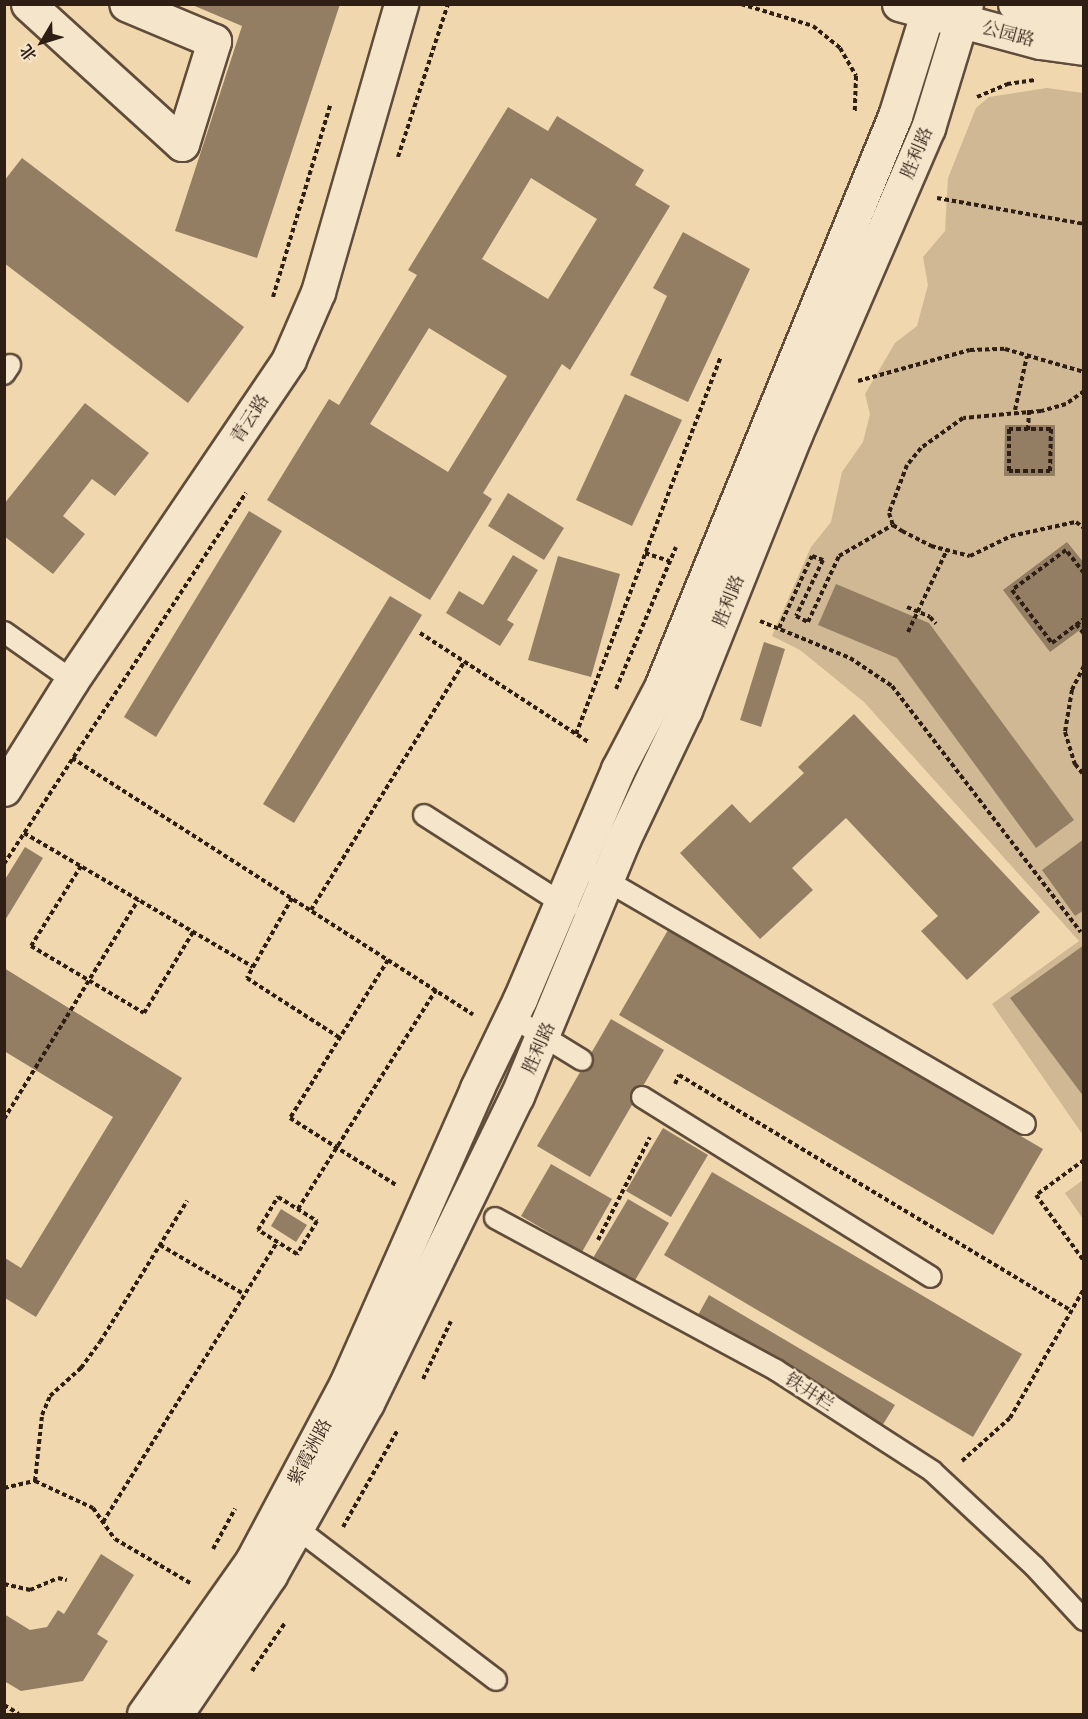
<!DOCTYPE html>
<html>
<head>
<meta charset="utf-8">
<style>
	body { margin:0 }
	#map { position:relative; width:1088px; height:1719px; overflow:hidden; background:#f0d7ad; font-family:"Gentium Book Plus","Noto Serif SC",serif }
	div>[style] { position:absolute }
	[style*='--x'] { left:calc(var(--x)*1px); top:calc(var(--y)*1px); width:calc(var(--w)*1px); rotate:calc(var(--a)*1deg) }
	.green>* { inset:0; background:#cfb893 }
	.building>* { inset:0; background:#937e63 }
	.path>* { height:4px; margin-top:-2px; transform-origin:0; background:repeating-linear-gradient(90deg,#2f1e13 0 4.5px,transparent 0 7.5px) }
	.roads { filter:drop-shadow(2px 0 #5f4c3a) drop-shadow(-2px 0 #5f4c3a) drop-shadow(0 2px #5f4c3a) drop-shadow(0 -2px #5f4c3a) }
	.lane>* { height:20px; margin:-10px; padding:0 10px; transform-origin:10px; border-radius:10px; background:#f5e5ca }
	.street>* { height:33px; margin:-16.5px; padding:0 16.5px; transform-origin:16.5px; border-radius:16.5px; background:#f5e5ca }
	.secondary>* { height:33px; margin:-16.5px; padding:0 16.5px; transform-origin:16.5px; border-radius:16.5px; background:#f5e5ca }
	span { translate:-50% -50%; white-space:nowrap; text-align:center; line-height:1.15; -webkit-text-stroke:4.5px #f5e5ca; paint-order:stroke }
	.street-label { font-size:18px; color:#2f1e13 }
	.frame { position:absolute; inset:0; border:6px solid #2f1e13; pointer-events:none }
	.north { position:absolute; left:12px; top:12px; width:60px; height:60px; -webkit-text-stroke:4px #f5e5ca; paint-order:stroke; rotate:232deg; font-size:16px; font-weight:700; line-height:24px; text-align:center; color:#2f1e13 }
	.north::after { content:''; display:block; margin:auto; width:21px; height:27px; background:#2f1e13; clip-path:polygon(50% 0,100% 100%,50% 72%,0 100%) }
</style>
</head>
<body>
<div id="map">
	<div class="green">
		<i style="clip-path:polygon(1047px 88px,1083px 93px,1083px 1135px,992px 1004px,1079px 941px,864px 702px,800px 650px,772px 636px,811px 547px,831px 522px,842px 472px,863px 442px,870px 414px,865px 394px,895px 343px,917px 326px,928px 285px,923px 257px,945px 231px,948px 178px,976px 108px,989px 97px)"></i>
		<i style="clip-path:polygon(1083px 1180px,1083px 1219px,1065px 1193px)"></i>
	</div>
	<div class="building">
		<i style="clip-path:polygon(190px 4px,340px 4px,257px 258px,175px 231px,242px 26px)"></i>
		<i style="clip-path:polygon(evenodd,508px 107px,548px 131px,557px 116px,644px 170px,635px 185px,670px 206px,570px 370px,562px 364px,483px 493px,492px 499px,430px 600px,267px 500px,329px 399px,339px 405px,417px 275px,408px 270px,508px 107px,531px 178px,597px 219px,548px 299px,482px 259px,531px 178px,508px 107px,429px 328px,507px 376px,448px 472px,370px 424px,429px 328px)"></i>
		<i style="clip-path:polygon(22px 158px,244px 327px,188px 403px,4px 263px,4px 181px)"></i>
		<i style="clip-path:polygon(683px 232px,750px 269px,688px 402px,630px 375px,667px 296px,653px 288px)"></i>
		<i style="clip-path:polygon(625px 394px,682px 420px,632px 526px,576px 500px)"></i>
		<i style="clip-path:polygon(85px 403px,149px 453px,115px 496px,92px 479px,63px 516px,85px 534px,53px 574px,4px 536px,4px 504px)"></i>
		<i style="clip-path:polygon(1005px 425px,1055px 425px,1055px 476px,1004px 476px)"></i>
		<i style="clip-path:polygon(508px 493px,564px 528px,544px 560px,488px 526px)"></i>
		<i style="clip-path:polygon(249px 511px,282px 531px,156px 737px,124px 717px)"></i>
		<i style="clip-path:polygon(1067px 542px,1084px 563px,1084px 627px,1050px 652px,1003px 590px)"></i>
		<i style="clip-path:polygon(513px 555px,538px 570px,507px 620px,514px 624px,500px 646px,446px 613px,459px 591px,483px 605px)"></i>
		<i style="clip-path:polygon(558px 556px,620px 574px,591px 677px,528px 660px)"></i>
		<i style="clip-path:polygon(836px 584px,929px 623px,1074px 820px,1036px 848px,897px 658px,818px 625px)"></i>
		<i style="clip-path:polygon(390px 596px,422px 615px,294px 823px,263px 804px)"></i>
		<i style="clip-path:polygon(764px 642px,785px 649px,761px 727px,740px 720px)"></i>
		<i style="clip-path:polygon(854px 714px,1040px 912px,967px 980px,921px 931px,938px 916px,846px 818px,792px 868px,813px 890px,760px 939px,680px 853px,732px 804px,750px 823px,804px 773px,798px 767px)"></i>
		<i style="clip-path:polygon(1084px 839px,1084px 910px,1075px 916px,1042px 870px)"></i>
		<i style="clip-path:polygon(25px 847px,43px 858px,4px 922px,4px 881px)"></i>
		<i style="clip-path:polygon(668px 930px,1043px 1149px,993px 1235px,619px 1015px)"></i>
		<i style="clip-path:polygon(1084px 945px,1084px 1097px,1010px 998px)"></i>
		<i style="clip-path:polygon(4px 968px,182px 1078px,36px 1317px,5px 1298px,5px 1258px,21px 1268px,113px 1117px,4px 1051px)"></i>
		<i style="clip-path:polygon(611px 1019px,664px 1050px,590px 1177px,537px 1146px)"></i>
		<i style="clip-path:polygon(663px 1128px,708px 1155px,671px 1217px,626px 1191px)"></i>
		<i style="clip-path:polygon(551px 1164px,612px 1199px,582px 1252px,521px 1216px)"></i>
		<i style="clip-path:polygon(712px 1172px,1022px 1354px,973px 1437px,664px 1255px)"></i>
		<i style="clip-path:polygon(628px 1199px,669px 1223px,634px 1282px,593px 1258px)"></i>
		<i style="clip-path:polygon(281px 1209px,307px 1225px,296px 1242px,271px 1226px)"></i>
		<i style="clip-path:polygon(709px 1295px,895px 1405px,882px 1426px,697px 1317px)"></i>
		<i style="clip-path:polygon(101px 1554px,134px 1575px,97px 1634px,108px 1641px,83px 1681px,21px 1691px,4px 1681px,4px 1614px,30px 1630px,47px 1627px,58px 1610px,64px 1614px)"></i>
	</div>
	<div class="path">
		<i style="--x:741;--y:4;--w:75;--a:17"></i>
		<i style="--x:813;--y:26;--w:35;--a:39"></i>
		<i style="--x:840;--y:48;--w:32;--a:60"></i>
		<i style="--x:856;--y:76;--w:37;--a:92"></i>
		<i style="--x:977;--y:97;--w:33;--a:-23"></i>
		<i style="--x:1007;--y:84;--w:28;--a:-8"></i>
		<i style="--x:398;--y:157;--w:161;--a:-71.9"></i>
		<i style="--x:937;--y:198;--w:149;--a:10"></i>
		<i style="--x:273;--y:297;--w:202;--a:-73.4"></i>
		<i style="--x:858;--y:381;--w:116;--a:-15.5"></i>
		<i style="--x:970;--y:350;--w:35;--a:-2"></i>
		<i style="--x:1005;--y:349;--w:82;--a:16.2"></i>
		<i style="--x:1084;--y:391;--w:22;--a:144"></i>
		<i style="--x:1066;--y:404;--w:26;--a:164"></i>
		<i style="--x:1041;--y:411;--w:78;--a:174.9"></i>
		<i style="--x:963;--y:418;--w:52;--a:144.5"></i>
		<i style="--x:921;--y:448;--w:22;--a:129"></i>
		<i style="--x:907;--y:465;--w:51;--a:110.6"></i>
		<i style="--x:889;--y:513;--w:13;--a:72"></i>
		<i style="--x:893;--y:525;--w:11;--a:34"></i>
		<i style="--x:902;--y:531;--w:33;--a:27"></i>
		<i style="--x:931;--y:546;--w:40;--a:14.4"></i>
		<i style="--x:970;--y:556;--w:46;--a:-26"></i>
		<i style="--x:1011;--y:536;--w:66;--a:-12.2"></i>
		<i style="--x:1076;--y:522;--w:10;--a:37"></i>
		<i style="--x:1015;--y:410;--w:55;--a:-77.5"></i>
		<i style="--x:1009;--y:429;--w:42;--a:0"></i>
		<i style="--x:1051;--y:429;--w:42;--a:91.4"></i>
		<i style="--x:1050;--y:471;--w:41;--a:180"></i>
		<i style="--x:1009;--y:471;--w:42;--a:-90"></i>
		<i style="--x:1028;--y:430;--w:20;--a:-87"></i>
		<i style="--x:645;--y:553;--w:26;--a:18"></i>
		<i style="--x:1084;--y:573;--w:29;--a:-128"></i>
		<i style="--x:1066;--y:550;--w:67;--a:143.5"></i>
		<i style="--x:1012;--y:590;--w:66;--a:53"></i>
		<i style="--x:1052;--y:643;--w:40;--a:-37"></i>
		<i style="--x:907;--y:607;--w:25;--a:23"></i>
		<i style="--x:930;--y:617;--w:9;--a:49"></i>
		<i style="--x:760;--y:621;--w:97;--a:22.3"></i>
		<i style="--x:850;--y:658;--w:50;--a:33.7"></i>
		<i style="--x:892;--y:686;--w:310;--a:52.5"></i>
		<i style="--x:1076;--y:624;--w:13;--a:51"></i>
		<i style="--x:779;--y:628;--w:79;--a:-65.4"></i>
		<i style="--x:812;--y:556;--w:12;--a:20"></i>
		<i style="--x:823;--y:560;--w:62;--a:115.7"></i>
		<i style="--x:796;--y:616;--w:13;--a:27"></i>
		<i style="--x:808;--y:622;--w:73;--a:-64.8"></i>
		<i style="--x:839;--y:556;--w:62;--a:-29.9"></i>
		<i style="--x:908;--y:632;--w:91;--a:-64.6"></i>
		<i style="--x:420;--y:633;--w:202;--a:32.9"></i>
		<i style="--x:1084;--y:666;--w:27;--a:117"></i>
		<i style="--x:1072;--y:690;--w:43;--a:99.5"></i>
		<i style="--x:1065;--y:732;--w:34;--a:73"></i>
		<i style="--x:1075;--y:764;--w:14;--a:51"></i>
		<i style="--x:616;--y:689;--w:154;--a:-67.1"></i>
		<i style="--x:576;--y:734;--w:404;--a:-69"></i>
		<i style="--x:72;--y:758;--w:476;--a:32.6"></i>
		<i style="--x:24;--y:833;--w:265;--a:30.3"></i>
		<i style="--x:4;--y:864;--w:443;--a:-56.9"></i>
		<i style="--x:81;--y:866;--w:94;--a:122"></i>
		<i style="--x:31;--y:946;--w:131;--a:30.7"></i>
		<i style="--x:144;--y:1013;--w:95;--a:-58.8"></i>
		<i style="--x:292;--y:898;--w:92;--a:119.4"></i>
		<i style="--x:247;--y:978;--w:111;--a:32.8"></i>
		<i style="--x:311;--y:910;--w:291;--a:-58.3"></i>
		<i style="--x:388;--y:960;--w:186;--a:121.8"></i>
		<i style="--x:290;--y:1118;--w:125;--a:32.3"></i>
		<i style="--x:675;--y:1084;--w:10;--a:-66"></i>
		<i style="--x:679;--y:1075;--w:458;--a:31"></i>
		<i style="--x:4;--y:1119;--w:257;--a:-58.5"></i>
		<i style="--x:1084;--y:1160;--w:59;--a:143.9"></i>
		<i style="--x:1036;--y:1195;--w:82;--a:54"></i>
		<i style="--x:278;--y:1197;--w:46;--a:31.6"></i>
		<i style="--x:317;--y:1221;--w:39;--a:121"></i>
		<i style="--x:297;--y:1254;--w:46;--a:-148.4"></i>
		<i style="--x:258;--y:1230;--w:39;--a:-59"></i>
		<i style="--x:298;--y:1209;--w:259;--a:-57.8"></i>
		<i style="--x:598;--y:1240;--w:115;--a:-63.2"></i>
		<i style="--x:160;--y:1245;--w:97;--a:30.3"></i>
		<i style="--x:423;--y:1379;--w:64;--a:-64.2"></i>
		<i style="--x:962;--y:1461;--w:64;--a:-41.9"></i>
		<i style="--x:1010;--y:1418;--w:149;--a:-60.2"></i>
		<i style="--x:35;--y:1481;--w:66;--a:-83.9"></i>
		<i style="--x:42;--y:1415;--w:21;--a:-67"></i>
		<i style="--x:50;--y:1396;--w:42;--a:-42.1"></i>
		<i style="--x:81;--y:1368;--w:32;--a:-54"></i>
		<i style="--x:100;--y:1342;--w:166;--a:-58.3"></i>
		<i style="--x:4;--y:1488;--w:32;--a:-13"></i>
		<i style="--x:35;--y:1481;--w:64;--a:25"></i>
		<i style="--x:93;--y:1508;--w:38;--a:55"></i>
		<i style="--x:115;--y:1539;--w:89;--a:30.3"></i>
		<i style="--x:103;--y:1522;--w:330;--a:-58.1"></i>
		<i style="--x:343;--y:1527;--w:110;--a:-60.6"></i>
		<i style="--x:213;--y:1549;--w:46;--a:-61.2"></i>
		<i style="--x:4;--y:1584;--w:27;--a:13"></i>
		<i style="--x:30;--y:1590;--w:30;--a:-23"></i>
		<i style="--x:58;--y:1578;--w:9;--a:13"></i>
		<i style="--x:252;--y:1671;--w:58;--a:-55.5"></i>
		<i style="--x:4;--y:1705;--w:17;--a:31"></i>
	</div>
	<div class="roads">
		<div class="lane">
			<i style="--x:4;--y:374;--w:11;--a:-56"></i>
			<i style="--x:4;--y:632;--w:83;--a:35.2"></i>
			<i style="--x:424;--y:815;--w:171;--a:32.6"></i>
			<i style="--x:597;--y:875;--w:495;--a:30.2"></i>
			<i style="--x:512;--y:1017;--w:82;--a:31.6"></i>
			<i style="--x:642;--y:1097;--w:340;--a:31.9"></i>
			<i style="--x:495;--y:1218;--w:319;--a:28.4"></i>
			<i style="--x:776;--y:1370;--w:186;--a:32.9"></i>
			<i style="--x:932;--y:1471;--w:139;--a:43"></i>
			<i style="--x:1034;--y:1566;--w:74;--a:47.2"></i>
			<i style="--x:290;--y:1523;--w:259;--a:37.3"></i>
		</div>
		<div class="street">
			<i style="--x:28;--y:4;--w:208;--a:42.3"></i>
			<i style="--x:182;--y:144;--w:108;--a:-72.7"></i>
			<i style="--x:214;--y:41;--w:95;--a:-157.2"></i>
			<i style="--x:4;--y:789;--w:128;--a:-58"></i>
			<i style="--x:72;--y:680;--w:387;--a:-55.9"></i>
			<i style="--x:289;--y:359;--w:73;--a:-66.6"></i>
			<i style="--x:318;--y:292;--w:300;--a:-73.9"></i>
		</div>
		<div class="secondary">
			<i style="--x:899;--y:4;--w:146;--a:15.1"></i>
			<i style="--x:1040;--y:42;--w:44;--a:7.8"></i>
			<i style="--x:1015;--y:4;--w:70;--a:11.5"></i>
			<i style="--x:144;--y:1714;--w:187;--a:-54.8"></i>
			<i style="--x:252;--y:1561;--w:203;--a:-62"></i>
			<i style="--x:347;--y:1382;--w:321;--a:-66.1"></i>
			<i style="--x:477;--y:1088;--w:99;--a:-64.2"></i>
			<i style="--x:520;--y:999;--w:250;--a:-66.9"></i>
			<i style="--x:618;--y:769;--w:93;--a:-62.3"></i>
			<i style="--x:661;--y:687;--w:617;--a:-67.72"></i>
			<i style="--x:895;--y:116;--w:117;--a:-72.6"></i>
			<i style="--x:176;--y:1714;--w:168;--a:-55.9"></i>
			<i style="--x:270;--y:1575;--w:197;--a:-60.6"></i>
			<i style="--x:367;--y:1403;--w:342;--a:-64"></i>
			<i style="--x:517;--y:1096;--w:277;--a:-67.5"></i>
			<i style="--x:623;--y:840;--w:144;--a:-64.5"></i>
			<i style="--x:685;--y:710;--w:296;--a:-68.2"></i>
			<i style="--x:795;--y:435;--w:335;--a:-66.6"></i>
			<i style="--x:928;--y:128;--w:130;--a:-73"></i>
		</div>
	</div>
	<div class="street-label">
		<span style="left:1008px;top:34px;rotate:15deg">公园路</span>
		<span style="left:917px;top:153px;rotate:-67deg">胜利路</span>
		<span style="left:250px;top:419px;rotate:-57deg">青云路</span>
		<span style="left:729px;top:601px;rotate:-68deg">胜利路</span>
		<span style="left:539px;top:1048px;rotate:-66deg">胜利路</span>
		<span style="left:809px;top:1392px;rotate:33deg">铁井栏</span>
		<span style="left:310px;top:1452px;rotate:-62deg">紫霞洲路</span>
	</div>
	<div class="frame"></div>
	<div class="north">北</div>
</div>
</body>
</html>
